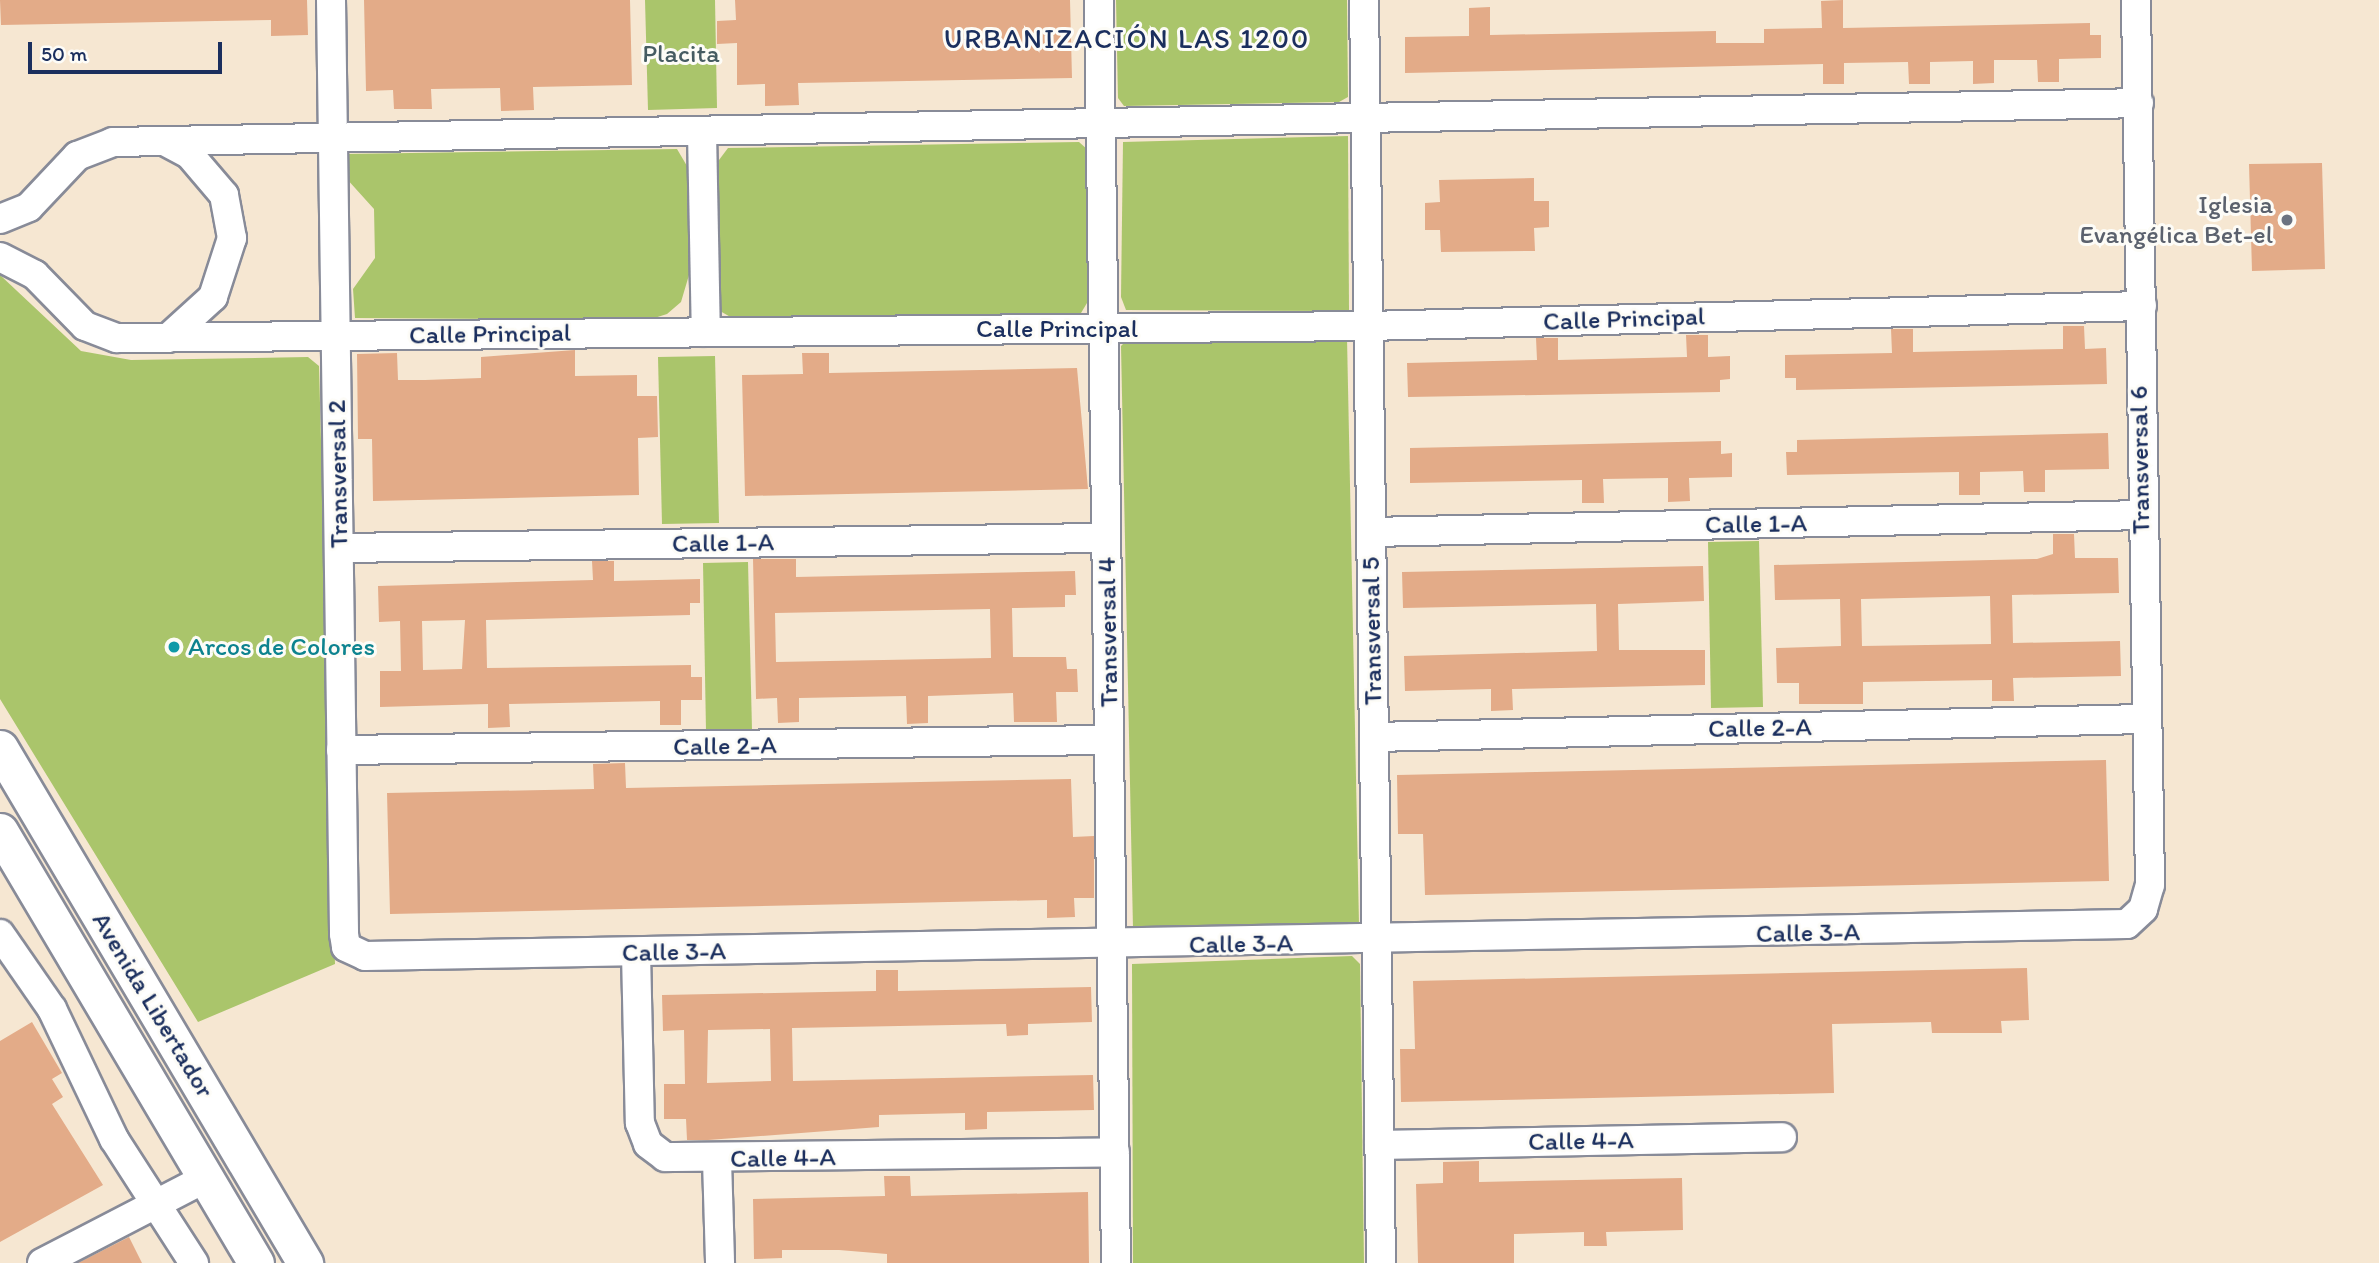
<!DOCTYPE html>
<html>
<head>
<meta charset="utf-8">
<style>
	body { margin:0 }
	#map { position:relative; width:2379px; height:1263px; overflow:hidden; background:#f6e7d2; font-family:Itim,sans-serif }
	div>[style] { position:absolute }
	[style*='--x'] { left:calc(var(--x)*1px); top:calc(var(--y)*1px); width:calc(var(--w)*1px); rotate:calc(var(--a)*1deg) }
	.green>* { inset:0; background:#aac56b }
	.building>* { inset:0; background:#e3ab88 }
	.roads { filter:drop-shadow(2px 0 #888b98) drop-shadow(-2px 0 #888b98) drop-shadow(0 2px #888b98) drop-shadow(0 -2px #888b98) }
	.minor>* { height:28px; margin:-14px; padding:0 14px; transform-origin:14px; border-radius:14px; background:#fff }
	.major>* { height:35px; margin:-17.5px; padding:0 17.5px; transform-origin:17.5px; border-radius:17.5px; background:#fff }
	.dots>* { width:19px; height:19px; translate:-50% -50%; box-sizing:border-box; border:4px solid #fdfcf7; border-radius:50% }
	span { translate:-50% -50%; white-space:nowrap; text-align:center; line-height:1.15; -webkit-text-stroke:6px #fdfcf7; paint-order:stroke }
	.park-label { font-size:26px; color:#465c62 }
	.worship-label { font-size:26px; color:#5b616d }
	.right { translate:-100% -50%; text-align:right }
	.street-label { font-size:26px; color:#1b2f5e }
	.culture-label { font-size:26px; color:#0d838f }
	.left { translate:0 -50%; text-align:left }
	.neighbourhood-label { font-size:28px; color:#1b2f5e; letter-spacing:2px }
	.scale { position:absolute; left:28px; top:42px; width:194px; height:32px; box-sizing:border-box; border:4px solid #1b2f5e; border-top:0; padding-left:9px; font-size:21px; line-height:24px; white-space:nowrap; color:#1b2f5e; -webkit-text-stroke:5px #fdfcf7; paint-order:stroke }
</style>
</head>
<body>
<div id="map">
	<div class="green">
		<i style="clip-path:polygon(645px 0,715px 0,717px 108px,648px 110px)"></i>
		<i style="clip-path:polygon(1116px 0,1347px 0,1348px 97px,1339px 102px,1124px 106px,1118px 98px)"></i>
		<i style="clip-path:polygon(1348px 136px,1349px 311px,1126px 310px,1121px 297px,1123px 142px)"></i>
		<i style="clip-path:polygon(1079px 142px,1088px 150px,1090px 298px,1081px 313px,734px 319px,720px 311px,716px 164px,728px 148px)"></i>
		<i style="clip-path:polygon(677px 149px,687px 166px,689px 275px,681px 302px,667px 314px,648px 320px,355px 318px,353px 289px,375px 258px,374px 209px,346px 178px,345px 154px)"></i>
		<i style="clip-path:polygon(0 275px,81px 351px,131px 360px,308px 357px,319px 366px,335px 964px,198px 1022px,0 699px)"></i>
		<i style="clip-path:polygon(1347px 338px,1359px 925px,1133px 929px,1121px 346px,1127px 340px)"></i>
		<i style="clip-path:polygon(715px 356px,719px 523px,662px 524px,658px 357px)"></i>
		<i style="clip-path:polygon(1759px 541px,1763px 707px,1711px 708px,1708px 542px)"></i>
		<i style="clip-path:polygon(748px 562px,752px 730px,706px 731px,703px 563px)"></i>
		<i style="clip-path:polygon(1352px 956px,1360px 964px,1364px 1263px,1133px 1263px,1132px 964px)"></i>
	</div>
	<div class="building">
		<i style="clip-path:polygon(0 0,307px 0,308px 35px,271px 36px,271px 20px,1px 25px)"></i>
		<i style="clip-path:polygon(364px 0,630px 0,632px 85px,533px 87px,534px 110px,501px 111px,500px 88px,431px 89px,432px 109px,394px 109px,393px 90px,366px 91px)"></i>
		<i style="clip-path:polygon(735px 0,1070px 0,1072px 78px,798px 83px,799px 105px,765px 106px,765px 84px,737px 85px,737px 43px,717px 44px,717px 21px,736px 20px)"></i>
		<i style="clip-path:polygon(1843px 0,1843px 28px,2090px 23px,2090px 35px,2101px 35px,2101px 58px,2059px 59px,2059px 82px,2038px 82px,2037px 60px,1994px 60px,1994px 83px,1973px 84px,1973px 61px,1930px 62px,1930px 84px,1909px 84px,1908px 62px,1844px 63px,1844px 84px,1823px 84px,1823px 64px,1405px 73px,1405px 37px,1469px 36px,1469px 8px,1490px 7px,1490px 35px,1716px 31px,1716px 43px,1764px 43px,1764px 29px,1822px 28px,1821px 1px)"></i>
		<i style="clip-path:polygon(2322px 163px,2325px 269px,2252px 271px,2249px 164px)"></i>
		<i style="clip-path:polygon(1534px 178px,1534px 201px,1549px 201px,1549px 227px,1534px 228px,1535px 251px,1441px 252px,1440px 230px,1425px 230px,1425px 203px,1440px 202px,1439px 180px)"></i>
		<i style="clip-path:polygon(2063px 326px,2084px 326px,2085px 349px,2106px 348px,2107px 384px,1796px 390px,1796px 378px,1785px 378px,1785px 355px,1892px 353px,1891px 329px,1913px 329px,1913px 352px,2063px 349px)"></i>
		<i style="clip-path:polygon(1686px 335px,1708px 335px,1708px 357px,1730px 356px,1730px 379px,1720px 380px,1720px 392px,1408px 397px,1407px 363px,1537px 360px,1536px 338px,1558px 338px,1558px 360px,1687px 357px)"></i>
		<i style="clip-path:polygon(575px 350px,575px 376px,637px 375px,637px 396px,657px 396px,658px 437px,638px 438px,639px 495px,373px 501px,372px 439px,358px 439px,357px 354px,397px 353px,398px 380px,425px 380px,481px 378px,481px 357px)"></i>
		<i style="clip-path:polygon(802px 353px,829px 353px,829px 373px,1077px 368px,1088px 489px,745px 496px,742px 375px,803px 374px)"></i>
		<i style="clip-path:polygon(2108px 433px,2109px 469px,2045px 470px,2045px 492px,2024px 492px,2023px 471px,1980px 472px,1980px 495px,1959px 495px,1959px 472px,1787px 475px,1786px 452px,1797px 452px,1797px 440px)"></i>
		<i style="clip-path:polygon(1721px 441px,1721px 454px,1732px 453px,1732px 477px,1689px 478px,1690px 501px,1668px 502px,1668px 478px,1603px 479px,1604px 503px,1582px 503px,1582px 480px,1410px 483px,1410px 448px)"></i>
		<i style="clip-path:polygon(evenodd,2053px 534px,2074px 534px,2075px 558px,2118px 558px,2119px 593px,2012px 595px,2013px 643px,2120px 641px,2121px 676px,2013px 678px,2014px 701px,1992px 701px,1992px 680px,1863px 682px,1863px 704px,1799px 704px,1799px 683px,1777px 683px,1776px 648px,1841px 646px,1840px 599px,1775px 600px,1774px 565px,2037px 559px,2053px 554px,2053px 534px,1990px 596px,1991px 644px,1862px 646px,1861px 599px,1990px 596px)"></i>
		<i style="clip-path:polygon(evenodd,753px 559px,796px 559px,796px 577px,1075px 571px,1076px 595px,1065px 595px,1065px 607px,1012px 608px,1013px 657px,1066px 657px,1067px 669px,1077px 669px,1078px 692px,1056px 692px,1057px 722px,1014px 722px,1013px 693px,928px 696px,928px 723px,907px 724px,906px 696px,799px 698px,799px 722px,778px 723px,777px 698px,756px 699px,753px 559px,990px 609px,991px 658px,776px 662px,775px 613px,990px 609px)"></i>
		<i style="clip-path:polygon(evenodd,592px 561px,614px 561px,614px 581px,700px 579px,700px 603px,690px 603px,690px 615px,486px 620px,487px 668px,691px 665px,691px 677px,702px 677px,702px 700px,681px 700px,681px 725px,660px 725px,660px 701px,509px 704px,510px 727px,488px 728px,488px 704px,380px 707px,380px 671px,401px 671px,400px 621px,379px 622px,378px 586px,593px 580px,592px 561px,465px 620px,462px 669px,423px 670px,422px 621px,465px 620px)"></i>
		<i style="clip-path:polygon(1703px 566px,1704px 601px,1618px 604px,1619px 650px,1705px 650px,1705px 685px,1512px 689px,1513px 710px,1491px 711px,1491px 689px,1405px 691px,1404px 656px,1597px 651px,1596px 604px,1403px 608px,1402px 572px)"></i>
		<i style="clip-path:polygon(2106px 760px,2109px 881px,1425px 895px,1423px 834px,1398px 834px,1397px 775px)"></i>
		<i style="clip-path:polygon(625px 763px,626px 788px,1071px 779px,1073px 837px,1094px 836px,1094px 898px,1074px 898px,1075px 917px,1047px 918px,1047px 900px,390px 914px,387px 793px,594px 789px,593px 764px)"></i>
		<i style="clip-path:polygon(2027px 968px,2029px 1020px,2001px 1021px,2002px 1033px,1932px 1033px,1931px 1022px,1832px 1024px,1834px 1093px,1401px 1102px,1400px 1049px,1415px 1049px,1413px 981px)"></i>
		<i style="clip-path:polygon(evenodd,876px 970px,898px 970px,898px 991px,1091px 987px,1092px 1022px,1028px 1024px,1028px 1035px,1007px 1036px,1006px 1024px,792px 1028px,793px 1081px,1093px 1075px,1094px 1110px,987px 1112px,987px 1129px,965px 1130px,965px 1113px,879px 1115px,879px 1127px,708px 1140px,687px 1140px,686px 1119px,664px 1119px,664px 1084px,685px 1084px,684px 1030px,663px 1031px,662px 995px,876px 991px,876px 970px,770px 1029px,771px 1081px,707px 1083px,708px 1030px,770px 1029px)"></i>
		<i style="clip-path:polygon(32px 1022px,62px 1073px,52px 1079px,63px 1097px,52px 1104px,103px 1185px,0 1242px,0 1041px)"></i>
		<i style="clip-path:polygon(1479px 1161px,1479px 1182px,1682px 1178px,1683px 1230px,1606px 1232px,1607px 1246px,1584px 1246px,1584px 1232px,1514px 1234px,1514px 1263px,1418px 1263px,1416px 1184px,1443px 1183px,1443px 1162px)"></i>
		<i style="clip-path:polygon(884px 1176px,910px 1176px,911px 1196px,1088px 1192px,1089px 1263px,887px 1263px,887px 1254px,839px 1250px,782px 1250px,782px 1258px,754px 1259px,753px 1199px,885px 1196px)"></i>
		<i style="clip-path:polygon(129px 1237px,142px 1263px,78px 1263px)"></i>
	</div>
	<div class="roads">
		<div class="minor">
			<i style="--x:331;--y:0;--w:934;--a:89.2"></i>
			<i style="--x:344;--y:934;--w:13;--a:81"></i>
			<i style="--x:346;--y:947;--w:21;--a:25"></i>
			<i style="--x:365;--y:956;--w:1762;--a:-1.04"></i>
			<i style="--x:2127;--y:924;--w:22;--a:-43"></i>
			<i style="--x:2143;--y:909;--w:25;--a:-74"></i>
			<i style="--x:2150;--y:885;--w:885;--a:-90.91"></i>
			<i style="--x:1099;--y:0;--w:1263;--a:89.23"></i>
			<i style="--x:1364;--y:0;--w:1263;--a:89.23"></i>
			<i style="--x:702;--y:132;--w:200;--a:88.9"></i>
			<i style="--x:166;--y:142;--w:26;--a:28"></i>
			<i style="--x:189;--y:154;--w:54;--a:49.5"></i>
			<i style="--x:224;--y:195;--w:44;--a:79.5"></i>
			<i style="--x:232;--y:238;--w:62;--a:107.9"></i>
			<i style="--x:213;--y:297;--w:61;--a:137.7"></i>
			<i style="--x:0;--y:219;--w:31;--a:-22"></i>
			<i style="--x:29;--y:207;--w:70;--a:-46.7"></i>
			<i style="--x:77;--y:156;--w:39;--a:-21"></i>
			<i style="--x:113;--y:142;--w:2026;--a:-1.1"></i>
			<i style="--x:0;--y:257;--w:39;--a:27"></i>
			<i style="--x:35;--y:275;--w:71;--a:45.6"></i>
			<i style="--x:85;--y:326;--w:34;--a:21"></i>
			<i style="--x:117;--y:338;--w:1251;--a:-0.55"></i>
			<i style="--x:1368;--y:326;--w:774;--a:-1.48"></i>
			<i style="--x:1371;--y:532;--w:770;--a:-1.26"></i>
			<i style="--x:339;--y:548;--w:767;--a:-0.75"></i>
			<i style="--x:1374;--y:737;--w:772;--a:-1.34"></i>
			<i style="--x:341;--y:750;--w:768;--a:-0.75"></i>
			<i style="--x:0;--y:934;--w:91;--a:55.3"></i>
			<i style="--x:52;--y:1009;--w:144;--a:64.5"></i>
			<i style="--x:114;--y:1139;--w:148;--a:57.2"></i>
			<i style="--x:636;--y:953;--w:170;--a:88.7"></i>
			<i style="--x:640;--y:1123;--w:22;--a:69"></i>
			<i style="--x:648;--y:1144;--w:21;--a:37"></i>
			<i style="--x:665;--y:1157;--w:450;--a:-0.6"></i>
			<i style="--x:1379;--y:1145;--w:403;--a:-1.1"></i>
			<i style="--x:717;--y:1160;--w:103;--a:88.3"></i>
			<i style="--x:42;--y:1263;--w:185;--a:-27.4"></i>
		</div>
		<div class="major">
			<i style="--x:0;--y:748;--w:599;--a:59.36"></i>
			<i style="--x:0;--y:831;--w:502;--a:59.35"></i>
		</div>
	</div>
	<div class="dots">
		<i style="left:2287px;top:220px;background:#6b7280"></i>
		<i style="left:174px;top:647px;background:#0f9aa8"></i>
	</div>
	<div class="park-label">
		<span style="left:681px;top:54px">Placita</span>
	</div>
	<div class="worship-label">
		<span class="right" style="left:2273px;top:220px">Iglesia<br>Evangélica Bet-el</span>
	</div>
	<div class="street-label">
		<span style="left:1624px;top:319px;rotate:-2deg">Calle Principal</span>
		<span style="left:1057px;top:329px">Calle Principal</span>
		<span style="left:490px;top:334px;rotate:-1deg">Calle Principal</span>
		<span style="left:2140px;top:460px;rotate:-91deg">Transversal 6</span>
		<span style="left:338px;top:474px;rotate:-91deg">Transversal 2</span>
		<span style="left:1756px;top:524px;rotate:-1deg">Calle 1-A</span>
		<span style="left:723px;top:543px;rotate:-1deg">Calle 1-A</span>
		<span style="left:1372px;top:631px;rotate:-91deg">Transversal 5</span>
		<span style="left:1108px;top:632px;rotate:-91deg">Transversal 4</span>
		<span style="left:1760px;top:728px;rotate:-1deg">Calle 2-A</span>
		<span style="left:725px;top:746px;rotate:-1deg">Calle 2-A</span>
		<span style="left:1808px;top:933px;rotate:-1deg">Calle 3-A</span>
		<span style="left:1241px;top:944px;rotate:-1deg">Calle 3-A</span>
		<span style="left:674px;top:952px;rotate:-1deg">Calle 3-A</span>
		<span style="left:153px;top:1005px;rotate:59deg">Avenida Libertador</span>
		<span style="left:1581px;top:1141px;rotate:-1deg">Calle 4-A</span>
		<span style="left:783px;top:1158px;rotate:-1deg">Calle 4-A</span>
	</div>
	<div class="culture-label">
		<span class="left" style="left:188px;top:647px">Arcos de Colores</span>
	</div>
	<div class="neighbourhood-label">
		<span style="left:1127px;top:38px">URBANIZACIÓN LAS 1200</span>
	</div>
	<div class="scale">50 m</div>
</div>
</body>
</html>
